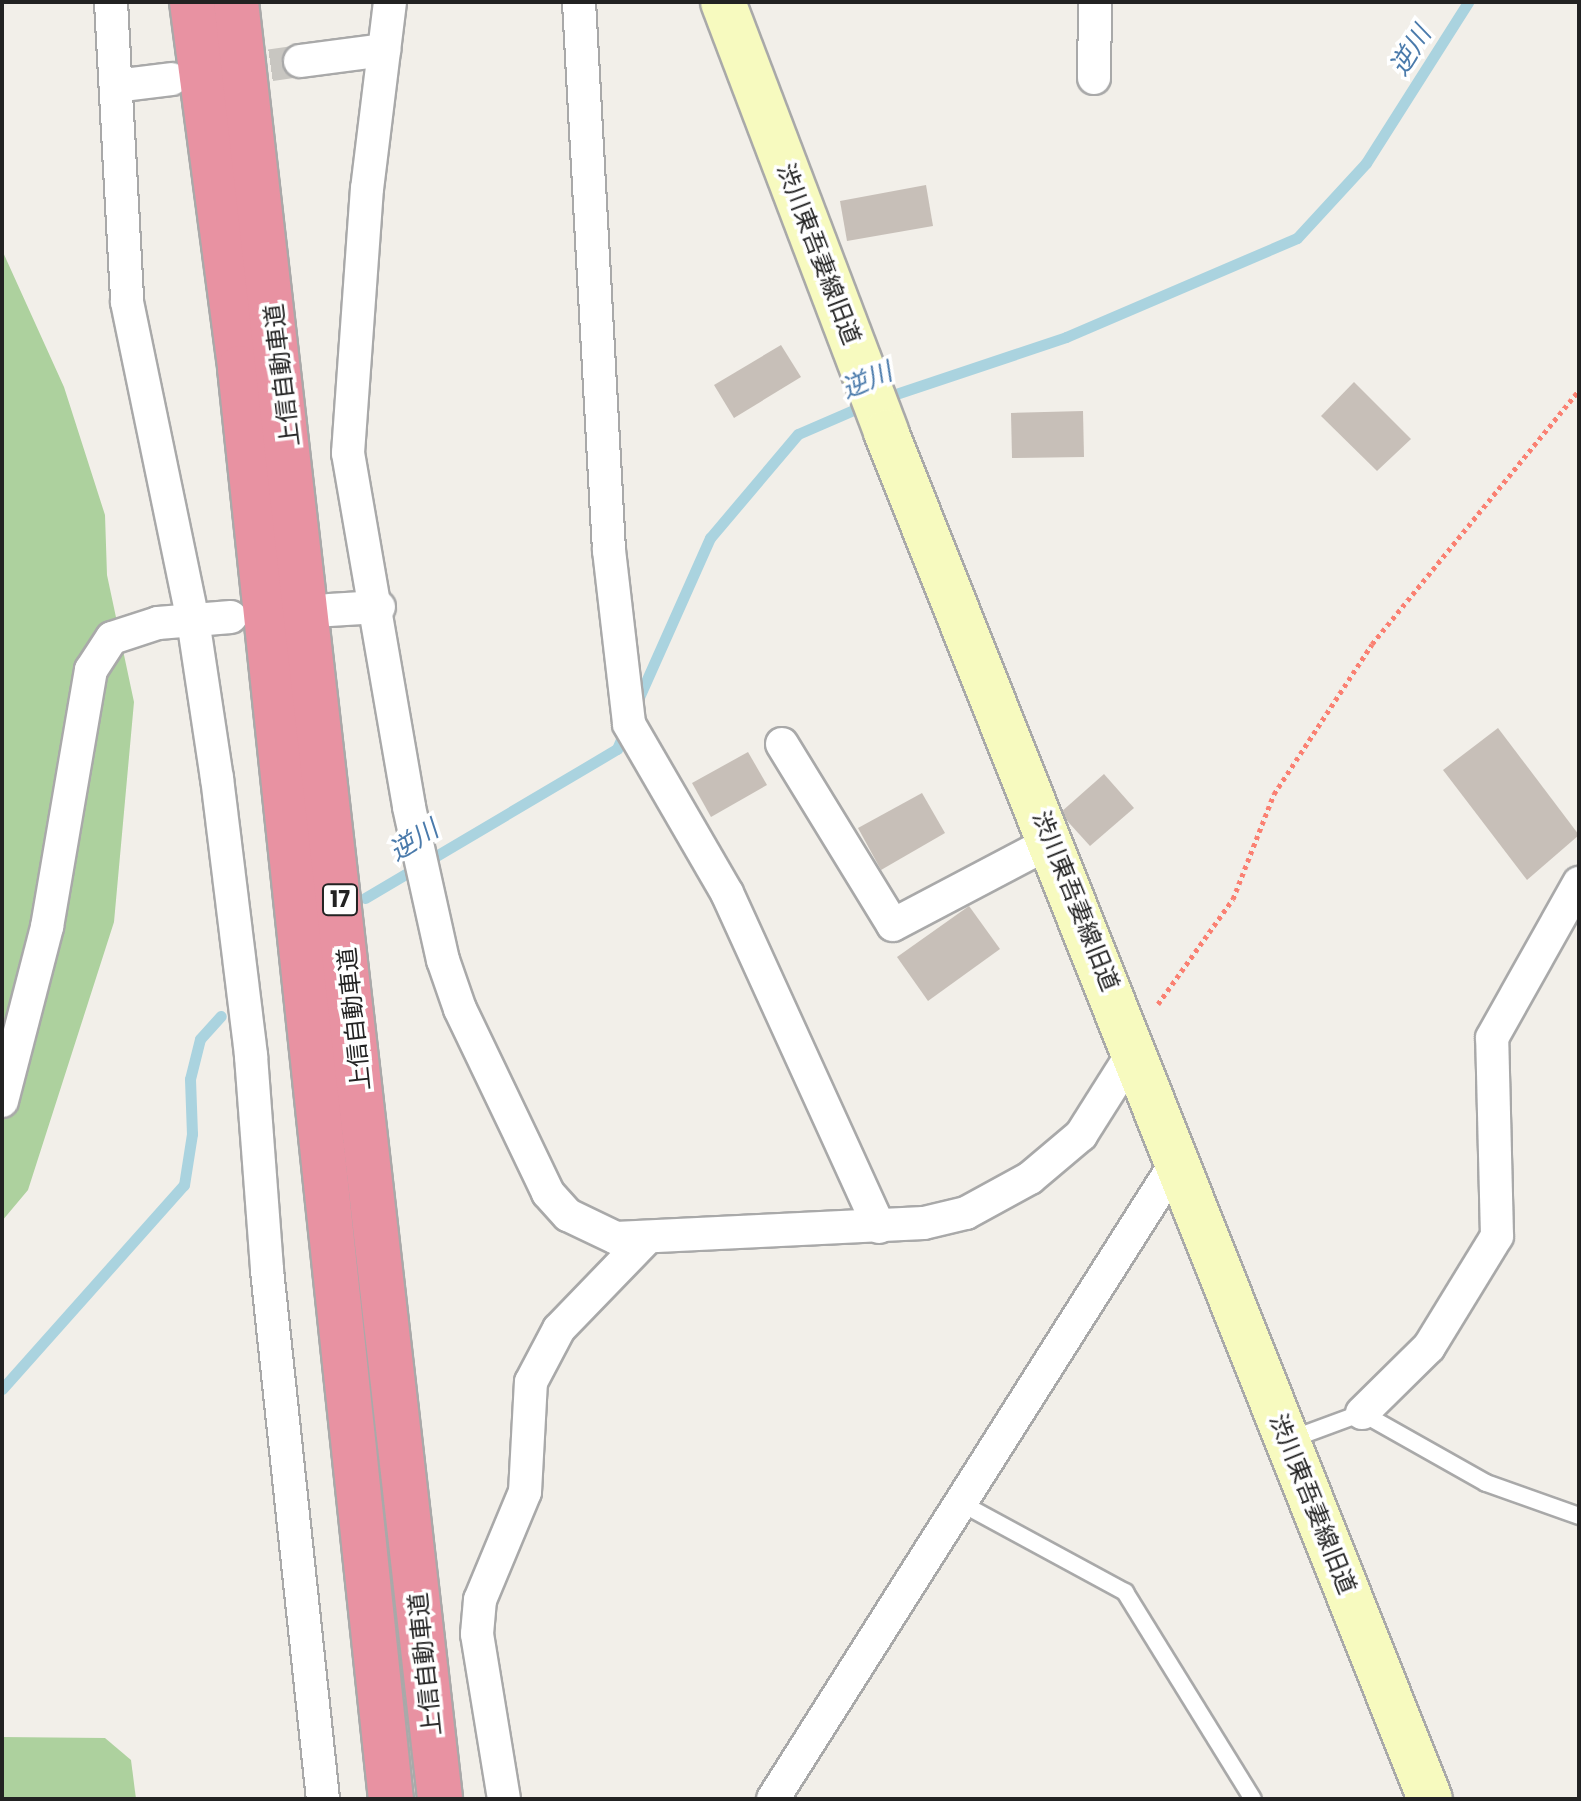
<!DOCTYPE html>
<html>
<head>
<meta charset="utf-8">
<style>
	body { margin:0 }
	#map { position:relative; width:1581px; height:1801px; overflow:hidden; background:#f2efe9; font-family:Poppins,"Noto Sans JP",sans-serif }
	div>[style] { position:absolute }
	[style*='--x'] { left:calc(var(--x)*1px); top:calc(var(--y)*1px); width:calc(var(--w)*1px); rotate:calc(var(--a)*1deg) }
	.forest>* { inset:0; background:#add19e }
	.stream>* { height:11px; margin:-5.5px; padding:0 5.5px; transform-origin:5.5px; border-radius:5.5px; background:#aad3df }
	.building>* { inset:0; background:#c7bfb8 }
	.street-tunnel>* { height:32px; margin-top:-16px; transform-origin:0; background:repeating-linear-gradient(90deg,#c8c6c1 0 32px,transparent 0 48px) }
	.path>* { height:5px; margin-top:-2.5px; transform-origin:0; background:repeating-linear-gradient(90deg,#fa8072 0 4px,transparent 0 8px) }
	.roads { filter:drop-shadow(2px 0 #a9a9a9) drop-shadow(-2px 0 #a9a9a9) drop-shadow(0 2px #a9a9a9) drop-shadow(0 -2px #a9a9a9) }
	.lane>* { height:16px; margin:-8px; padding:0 8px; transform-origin:8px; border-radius:8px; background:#fff }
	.street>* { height:32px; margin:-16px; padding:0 16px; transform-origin:16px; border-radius:16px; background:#fff }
	.secondary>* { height:44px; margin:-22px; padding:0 22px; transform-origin:22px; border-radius:22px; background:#f7fabf }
	.highway>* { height:44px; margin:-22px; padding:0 22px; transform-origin:22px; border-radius:22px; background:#e892a2 }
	span { translate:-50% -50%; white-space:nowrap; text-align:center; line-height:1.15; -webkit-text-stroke:7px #fff; paint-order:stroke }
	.shield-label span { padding:2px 6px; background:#fff; border:2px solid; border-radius:6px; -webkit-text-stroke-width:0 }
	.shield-label { font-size:22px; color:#222; font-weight:700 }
	.street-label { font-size:24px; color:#222 }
	.water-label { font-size:26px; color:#4a7aab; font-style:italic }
	.frame { position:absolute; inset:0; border:4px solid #222; pointer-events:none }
</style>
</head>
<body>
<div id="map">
	<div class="forest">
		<i style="clip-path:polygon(2px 250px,64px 387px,105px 515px,107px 575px,134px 702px,114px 922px,28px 1190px,2px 1221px)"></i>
		<i style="clip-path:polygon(2px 1737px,105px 1738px,131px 1760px,136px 1799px,2px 1799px)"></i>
	</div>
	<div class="stream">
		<i style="--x:881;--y:399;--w:195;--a:-18.5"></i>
		<i style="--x:1066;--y:337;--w:251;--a:-23.2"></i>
		<i style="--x:1297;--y:238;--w:102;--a:-47.4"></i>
		<i style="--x:1366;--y:163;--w:191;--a:-57.6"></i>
		<i style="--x:636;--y:704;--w:182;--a:-66"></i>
		<i style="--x:710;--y:538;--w:136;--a:-49.8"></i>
		<i style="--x:798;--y:434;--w:73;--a:-23.4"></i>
		<i style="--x:365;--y:898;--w:293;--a:-30.6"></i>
		<i style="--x:617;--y:749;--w:23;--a:-67"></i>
		<i style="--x:2;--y:1389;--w:273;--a:-48.3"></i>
		<i style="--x:184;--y:1185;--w:52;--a:-81.1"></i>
		<i style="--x:192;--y:1134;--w:55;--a:-92.1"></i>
		<i style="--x:190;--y:1079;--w:41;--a:-76"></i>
		<i style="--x:200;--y:1039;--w:31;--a:-48"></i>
	</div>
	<div class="building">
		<i style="clip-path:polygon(926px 185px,933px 226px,847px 241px,840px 201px)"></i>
		<i style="clip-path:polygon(781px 345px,801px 377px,734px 418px,714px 385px)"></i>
		<i style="clip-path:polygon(1354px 382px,1411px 439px,1377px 471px,1321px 416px)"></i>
		<i style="clip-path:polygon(1083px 411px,1084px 457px,1012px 458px,1011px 413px)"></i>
		<i style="clip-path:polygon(1498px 728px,1579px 835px,1527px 880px,1443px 770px)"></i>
		<i style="clip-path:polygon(748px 752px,767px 785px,711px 817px,692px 783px)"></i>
		<i style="clip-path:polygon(1104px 774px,1134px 808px,1090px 846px,1060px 813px)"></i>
		<i style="clip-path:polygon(922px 793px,945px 833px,881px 870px,858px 828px)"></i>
		<i style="clip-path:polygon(969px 906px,1000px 949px,928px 1001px,897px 957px)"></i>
	</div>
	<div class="street-tunnel">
		<i style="--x:223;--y:72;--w:78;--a:-8.1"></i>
	</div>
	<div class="path">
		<i style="--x:1158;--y:1004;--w:129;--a:-54.5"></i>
		<i style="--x:1233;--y:899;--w:113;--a:-68.7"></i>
		<i style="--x:1274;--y:794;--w:179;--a:-56.8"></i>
		<i style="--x:1372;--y:644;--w:328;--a:-50.8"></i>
	</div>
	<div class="roads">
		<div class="lane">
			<i style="--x:1289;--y:1440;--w:78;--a:-20.3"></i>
			<i style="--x:1362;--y:1413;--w:142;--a:29.4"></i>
			<i style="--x:1486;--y:1483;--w:99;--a:19.5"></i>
			<i style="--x:961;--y:1503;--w:187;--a:28.5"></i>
			<i style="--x:1125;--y:1592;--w:243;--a:58.3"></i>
		</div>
		<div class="street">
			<i style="--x:111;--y:2;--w:300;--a:86.9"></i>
			<i style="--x:127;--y:302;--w:325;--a:78.3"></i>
			<i style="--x:193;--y:620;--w:160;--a:81.4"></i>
			<i style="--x:217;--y:778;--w:280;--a:83"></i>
			<i style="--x:251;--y:1056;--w:215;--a:85.7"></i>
			<i style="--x:267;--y:1270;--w:532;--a:83.96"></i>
			<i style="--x:390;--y:2;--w:187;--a:97"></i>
			<i style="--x:367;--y:188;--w:266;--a:94.1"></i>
			<i style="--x:348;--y:453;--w:359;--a:80.2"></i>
			<i style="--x:409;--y:807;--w:157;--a:77.5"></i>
			<i style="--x:443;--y:960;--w:52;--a:70.9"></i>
			<i style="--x:460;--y:1009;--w:204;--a:64.4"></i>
			<i style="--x:548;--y:1193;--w:30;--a:48"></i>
			<i style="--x:568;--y:1215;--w:53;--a:25.6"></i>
			<i style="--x:616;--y:1238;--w:308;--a:-2.8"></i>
			<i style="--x:924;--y:1223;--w:43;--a:-13.4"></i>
			<i style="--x:966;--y:1213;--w:73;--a:-28.7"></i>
			<i style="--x:1030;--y:1178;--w:67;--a:-40.1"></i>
			<i style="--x:1081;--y:1135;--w:103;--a:-57.7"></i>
			<i style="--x:579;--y:2;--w:549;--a:86.87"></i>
			<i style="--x:609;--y:550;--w:175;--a:83.4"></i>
			<i style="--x:629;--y:724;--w:195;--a:59.9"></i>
			<i style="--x:727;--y:893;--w:367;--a:65.5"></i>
			<i style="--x:300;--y:61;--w:85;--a:-7.5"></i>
			<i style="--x:1094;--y:78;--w:76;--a:-89.2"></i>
			<i style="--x:116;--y:86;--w:56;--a:-7.1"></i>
			<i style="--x:329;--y:610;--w:50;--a:-3.4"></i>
			<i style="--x:782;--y:744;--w:212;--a:58.5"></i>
			<i style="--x:893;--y:925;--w:180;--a:-27.8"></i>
			<i style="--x:2;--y:1101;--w:180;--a:-75.5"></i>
			<i style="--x:47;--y:927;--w:261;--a:-80.3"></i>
			<i style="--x:91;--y:670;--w:38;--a:-57"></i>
			<i style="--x:112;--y:638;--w:48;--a:-18.1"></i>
			<i style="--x:158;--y:623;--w:73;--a:-4.7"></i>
			<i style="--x:1362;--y:1413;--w:94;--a:-44.6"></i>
			<i style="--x:1429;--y:1347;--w:130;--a:-58.5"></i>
			<i style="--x:1497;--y:1236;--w:198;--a:-91.4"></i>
			<i style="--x:1492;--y:1038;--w:178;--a:-60.7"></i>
			<i style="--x:504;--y:1799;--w:167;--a:-99.3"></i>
			<i style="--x:477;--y:1634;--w:34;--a:-85"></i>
			<i style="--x:480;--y:1600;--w:117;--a:-67.4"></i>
			<i style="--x:525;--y:1492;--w:110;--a:-86.9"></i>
			<i style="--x:531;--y:1382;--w:60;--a:-62.2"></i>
			<i style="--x:559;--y:1329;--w:125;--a:-46"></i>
			<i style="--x:773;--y:1799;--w:759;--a:-57.65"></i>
		</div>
		<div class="secondary">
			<i style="--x:723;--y:2;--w:460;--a:69.2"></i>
			<i style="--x:886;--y:432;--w:1471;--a:68.3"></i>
		</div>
		<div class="highway">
			<i style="--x:192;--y:2;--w:369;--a:82.5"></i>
			<i style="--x:240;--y:368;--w:1439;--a:83.98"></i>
			<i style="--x:236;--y:2;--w:1809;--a:83.52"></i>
		</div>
	</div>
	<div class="shield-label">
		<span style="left:340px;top:900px">17</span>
	</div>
	<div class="street-label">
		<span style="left:819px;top:254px;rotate:69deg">渋川東吾妻線旧道</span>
		<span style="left:282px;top:375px;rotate:-97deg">上信自動車道</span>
		<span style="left:1076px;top:901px;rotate:68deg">渋川東吾妻線旧道</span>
		<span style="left:354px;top:1019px;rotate:-96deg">上信自動車道</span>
		<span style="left:1313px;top:1504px;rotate:68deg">渋川東吾妻線旧道</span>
		<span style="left:425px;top:1664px;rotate:-96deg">上信自動車道</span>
	</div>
	<div class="water-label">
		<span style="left:1411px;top:51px;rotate:-58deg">逆川</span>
		<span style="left:867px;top:381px;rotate:-23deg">逆川</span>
		<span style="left:414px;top:841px;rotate:-32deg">逆川</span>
	</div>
	<div class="frame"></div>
</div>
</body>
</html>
